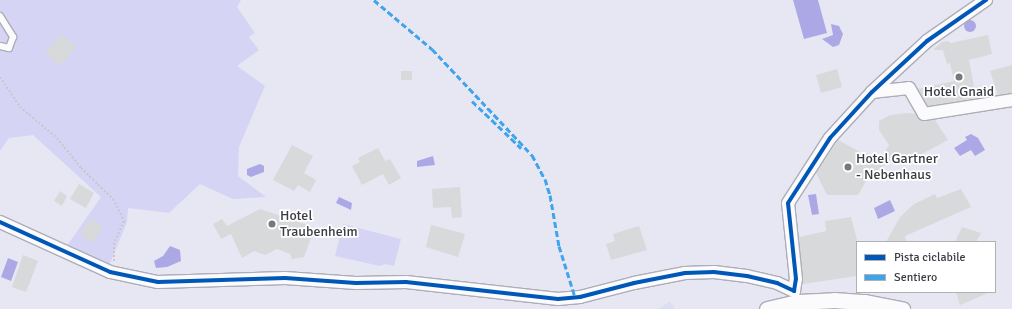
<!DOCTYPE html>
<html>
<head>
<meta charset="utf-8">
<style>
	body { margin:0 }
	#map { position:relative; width:1012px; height:309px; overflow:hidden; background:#e7e7f4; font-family:Signika,sans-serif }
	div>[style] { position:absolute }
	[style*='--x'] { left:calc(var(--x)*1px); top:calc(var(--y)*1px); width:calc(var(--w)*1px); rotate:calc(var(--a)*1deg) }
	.built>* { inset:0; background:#ddddf3 }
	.green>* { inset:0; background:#d5d4f5 }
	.water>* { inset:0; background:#aca8e5 }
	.round { border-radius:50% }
	.building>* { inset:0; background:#d7d9da }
	.path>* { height:2px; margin-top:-1px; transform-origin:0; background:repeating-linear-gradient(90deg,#c7c7cd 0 2px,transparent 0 4px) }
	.roads { filter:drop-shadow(1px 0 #adadb7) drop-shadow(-1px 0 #adadb7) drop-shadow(0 1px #adadb7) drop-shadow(0 -1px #adadb7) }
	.service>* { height:6px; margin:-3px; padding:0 3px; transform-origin:3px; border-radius:3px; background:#fbfbfd }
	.minor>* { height:12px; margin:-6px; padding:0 6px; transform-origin:6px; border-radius:6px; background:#fbfbfd }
	.tertiary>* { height:15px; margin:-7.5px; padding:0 7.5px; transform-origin:7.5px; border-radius:7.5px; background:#fbfbfd }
	.quiet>* { height:3px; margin-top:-1.5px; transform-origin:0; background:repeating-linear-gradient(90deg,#3fa4ec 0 6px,transparent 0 9px) }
	.cycleway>* { height:4px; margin:-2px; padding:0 2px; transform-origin:2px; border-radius:2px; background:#0057b8 }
	.dots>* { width:11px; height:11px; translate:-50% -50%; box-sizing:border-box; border:2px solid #fff; border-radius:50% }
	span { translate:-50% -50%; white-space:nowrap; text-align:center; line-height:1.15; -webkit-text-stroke:3.5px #fff; paint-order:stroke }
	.poi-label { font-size:14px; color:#3b3b44 }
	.left { translate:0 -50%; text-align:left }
	.legend { position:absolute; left:856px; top:241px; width:140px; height:52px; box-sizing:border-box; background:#fff; border:1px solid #b1b1b4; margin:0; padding:5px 7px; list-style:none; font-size:12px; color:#3b3b44 }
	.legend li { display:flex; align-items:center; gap:8px; height:20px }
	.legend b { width:20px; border:1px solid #b1b1b4 }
</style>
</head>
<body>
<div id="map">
	<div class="built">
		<i style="clip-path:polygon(670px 301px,675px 309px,659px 309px)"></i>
	</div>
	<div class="green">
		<i style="clip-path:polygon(0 0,241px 0,237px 7px,255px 33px,249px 37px,259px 50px,237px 66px,265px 86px,239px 147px,238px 176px,266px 197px,233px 199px,200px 184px,169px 213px,128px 208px,127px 222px,109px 266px,66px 247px,101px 197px,33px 135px,9px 138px,0 151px)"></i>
		<i style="clip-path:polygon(343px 224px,401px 239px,394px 266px,385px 264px,380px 266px,335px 256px)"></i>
	</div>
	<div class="water">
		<i style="clip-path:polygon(793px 0,818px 0,827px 33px,804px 39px)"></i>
		<i class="round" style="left:964px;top:20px;width:12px;height:12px"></i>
		<i style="clip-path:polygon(831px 24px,839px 26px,843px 34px,839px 45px,833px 47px,822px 39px,833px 35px)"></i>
		<i style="clip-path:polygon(971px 134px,978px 138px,985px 150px,975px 156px,971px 150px,960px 156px,954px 148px,967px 140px,965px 137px)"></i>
		<i style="clip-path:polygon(433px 156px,435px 165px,417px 167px,417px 161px)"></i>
		<i style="clip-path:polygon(260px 164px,264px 166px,264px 172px,251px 177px,247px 175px,247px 169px)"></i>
		<i style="clip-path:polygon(816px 194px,819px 214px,812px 215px,808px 195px)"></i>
		<i style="clip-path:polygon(339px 197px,352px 203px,351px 210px,336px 203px)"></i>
		<i style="clip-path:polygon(890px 200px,895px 211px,878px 219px,874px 208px)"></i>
		<i style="clip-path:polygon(170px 246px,180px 250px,181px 261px,167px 267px,156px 268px,154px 261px,163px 256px)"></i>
		<i style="clip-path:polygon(8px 258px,18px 262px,11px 281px,1px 277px)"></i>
	</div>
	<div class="building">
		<i style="clip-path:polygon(61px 34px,76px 47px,60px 66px,45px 53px)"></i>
		<i style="clip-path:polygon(988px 35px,992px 54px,969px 60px,976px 98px,928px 106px,918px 89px,954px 81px,950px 63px,947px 64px,943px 50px,933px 50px,942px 42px,948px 41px,951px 43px)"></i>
		<i style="clip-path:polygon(1012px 65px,1012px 93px,998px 95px,990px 71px)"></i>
		<i style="clip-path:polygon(837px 69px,842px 87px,821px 93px,816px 75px)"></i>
		<i style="clip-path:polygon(401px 71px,412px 71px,412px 80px,401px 80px)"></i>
		<i style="clip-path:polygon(908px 113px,916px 114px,921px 121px,935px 120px,948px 140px,901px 165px,895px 158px,869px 176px,858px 195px,827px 195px,816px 173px,838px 140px,860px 152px,882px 157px,889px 145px,879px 130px,879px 121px,890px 115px)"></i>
		<i style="clip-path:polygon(292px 145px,313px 156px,304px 173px,316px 180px,310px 192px,298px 185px,294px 191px,273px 180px)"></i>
		<i style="clip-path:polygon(378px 148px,385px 161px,390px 159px,401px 178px,389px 185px,383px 174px,362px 185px,352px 166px,360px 162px,358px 158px)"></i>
		<i style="clip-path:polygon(79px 184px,94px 193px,86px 208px,70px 199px)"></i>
		<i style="clip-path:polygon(460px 187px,462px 217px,452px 218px,451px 207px,433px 208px,432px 189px)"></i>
		<i style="clip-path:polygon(961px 189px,971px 207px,905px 236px,906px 242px,886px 242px,900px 217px,914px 204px,935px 194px,937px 198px)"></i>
		<i style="clip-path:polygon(60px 191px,67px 196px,62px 206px,54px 201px)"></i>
		<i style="clip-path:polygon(260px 209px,307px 225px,306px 228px,314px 230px,304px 257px,292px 259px,290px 254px,277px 249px,265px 255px,254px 251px,242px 258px,231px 234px,221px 239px,213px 224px,222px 219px,227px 226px)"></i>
		<i style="clip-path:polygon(851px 217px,857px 240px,857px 276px,803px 284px,799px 237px,826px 231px,825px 221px)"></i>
		<i style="clip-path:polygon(90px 219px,103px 227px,93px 243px,80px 235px)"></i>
		<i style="clip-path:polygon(431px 225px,465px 234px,458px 257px,426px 247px)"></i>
		<i style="clip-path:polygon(639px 226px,647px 250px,611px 260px,606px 244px,615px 241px,613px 234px)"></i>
		<i style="clip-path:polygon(962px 227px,981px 233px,976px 242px,955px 242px)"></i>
		<i style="clip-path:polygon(23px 255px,38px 261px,26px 292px,12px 287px)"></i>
		<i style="clip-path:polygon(956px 292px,990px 292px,960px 305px)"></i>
	</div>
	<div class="path">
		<i style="--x:0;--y:77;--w:36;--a:56"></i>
		<i style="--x:20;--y:107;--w:48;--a:40"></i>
		<i style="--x:57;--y:138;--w:38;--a:51"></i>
		<i style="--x:81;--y:168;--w:45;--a:44.1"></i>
		<i style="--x:113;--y:199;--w:25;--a:63"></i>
		<i style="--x:124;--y:221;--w:24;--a:114"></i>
		<i style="--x:114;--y:243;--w:19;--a:90"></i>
	</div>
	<div class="roads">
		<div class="service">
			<i style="--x:0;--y:16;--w:25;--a:58"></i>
			<i style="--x:13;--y:37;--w:12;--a:110"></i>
			<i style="--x:9;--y:48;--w:9;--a:-167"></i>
		</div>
		<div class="minor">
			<i style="--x:872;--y:92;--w:37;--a:-6"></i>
			<i style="--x:909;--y:88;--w:30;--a:60"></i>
			<i style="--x:924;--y:114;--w:89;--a:-9"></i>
			<i style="--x:0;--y:222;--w:121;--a:24.4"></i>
			<i style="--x:110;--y:272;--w:49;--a:11.8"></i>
			<i style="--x:158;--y:282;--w:127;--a:-1.8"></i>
			<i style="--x:285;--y:278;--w:71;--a:4"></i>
			<i style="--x:356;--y:283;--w:50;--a:-1.1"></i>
			<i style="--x:406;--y:282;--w:153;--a:6.4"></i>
			<i style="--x:558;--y:299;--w:22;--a:-5"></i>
			<i style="--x:580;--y:297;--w:56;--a:-14.5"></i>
			<i style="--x:634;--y:283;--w:52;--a:-11.1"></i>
			<i style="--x:685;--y:273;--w:29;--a:-2"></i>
			<i style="--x:714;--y:272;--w:33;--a:7"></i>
			<i style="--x:747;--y:276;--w:31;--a:13"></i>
			<i style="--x:777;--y:283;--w:19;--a:25"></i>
			<i style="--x:794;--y:291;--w:12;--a:-81"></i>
			<i style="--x:796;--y:279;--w:76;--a:-96"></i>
			<i style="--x:788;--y:203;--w:77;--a:-57.1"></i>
			<i style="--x:830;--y:138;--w:62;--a:-47.6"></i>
			<i style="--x:872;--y:92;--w:75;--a:-42.8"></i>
			<i style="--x:927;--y:41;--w:72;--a:-34.8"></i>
		</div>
		<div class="tertiary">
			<i style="--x:767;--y:309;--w:32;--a:-13"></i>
			<i style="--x:798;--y:302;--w:36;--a:-3"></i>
			<i style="--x:834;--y:300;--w:31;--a:4"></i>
			<i style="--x:865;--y:302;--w:38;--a:11"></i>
		</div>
	</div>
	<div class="quiet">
		<i style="--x:374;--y:0;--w:76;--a:40.2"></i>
		<i style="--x:432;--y:49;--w:146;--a:46.7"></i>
		<i style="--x:532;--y:155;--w:27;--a:62"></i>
		<i style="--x:545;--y:179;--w:17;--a:73"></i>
		<i style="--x:550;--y:195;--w:52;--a:80"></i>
		<i style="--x:559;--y:246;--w:53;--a:72.6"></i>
		<i style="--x:472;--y:101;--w:68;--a:43.8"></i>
	</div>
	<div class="cycleway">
		<i style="--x:0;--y:222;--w:121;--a:24.4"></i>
		<i style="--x:110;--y:272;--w:49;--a:11.8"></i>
		<i style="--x:158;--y:282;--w:127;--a:-1.8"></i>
		<i style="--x:285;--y:278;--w:71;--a:4"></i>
		<i style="--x:356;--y:283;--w:50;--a:-1.1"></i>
		<i style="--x:406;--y:282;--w:153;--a:6.4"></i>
		<i style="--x:558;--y:299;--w:22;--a:-5"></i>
		<i style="--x:580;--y:297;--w:56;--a:-14.5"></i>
		<i style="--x:634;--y:283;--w:52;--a:-11.1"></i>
		<i style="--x:685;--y:273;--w:29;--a:-2"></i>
		<i style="--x:714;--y:272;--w:33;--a:7"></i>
		<i style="--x:747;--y:276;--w:31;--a:13"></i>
		<i style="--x:777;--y:283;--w:19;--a:25"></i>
		<i style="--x:794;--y:291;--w:12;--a:-81"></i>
		<i style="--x:796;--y:279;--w:76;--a:-96"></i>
		<i style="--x:788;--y:203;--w:77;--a:-57.1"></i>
		<i style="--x:830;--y:138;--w:62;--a:-47.6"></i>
		<i style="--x:872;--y:92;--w:75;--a:-42.8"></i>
		<i style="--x:927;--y:41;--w:72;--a:-34.8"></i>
	</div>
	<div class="dots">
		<i style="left:959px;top:77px;background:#777782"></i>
		<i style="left:848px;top:167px;background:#777782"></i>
		<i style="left:272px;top:224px;background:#777782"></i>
	</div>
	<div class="poi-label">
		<span style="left:959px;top:92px">Hotel Gnaid</span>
		<span class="left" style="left:856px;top:167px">Hotel Gartner<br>- Nebenhaus</span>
		<span class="left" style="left:280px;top:224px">Hotel<br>Traubenheim</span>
	</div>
	<ul class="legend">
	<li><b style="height:5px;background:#0057b8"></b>Pista ciclabile</li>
	<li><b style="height:5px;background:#3fa4ec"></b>Sentiero</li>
	</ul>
</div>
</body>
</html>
